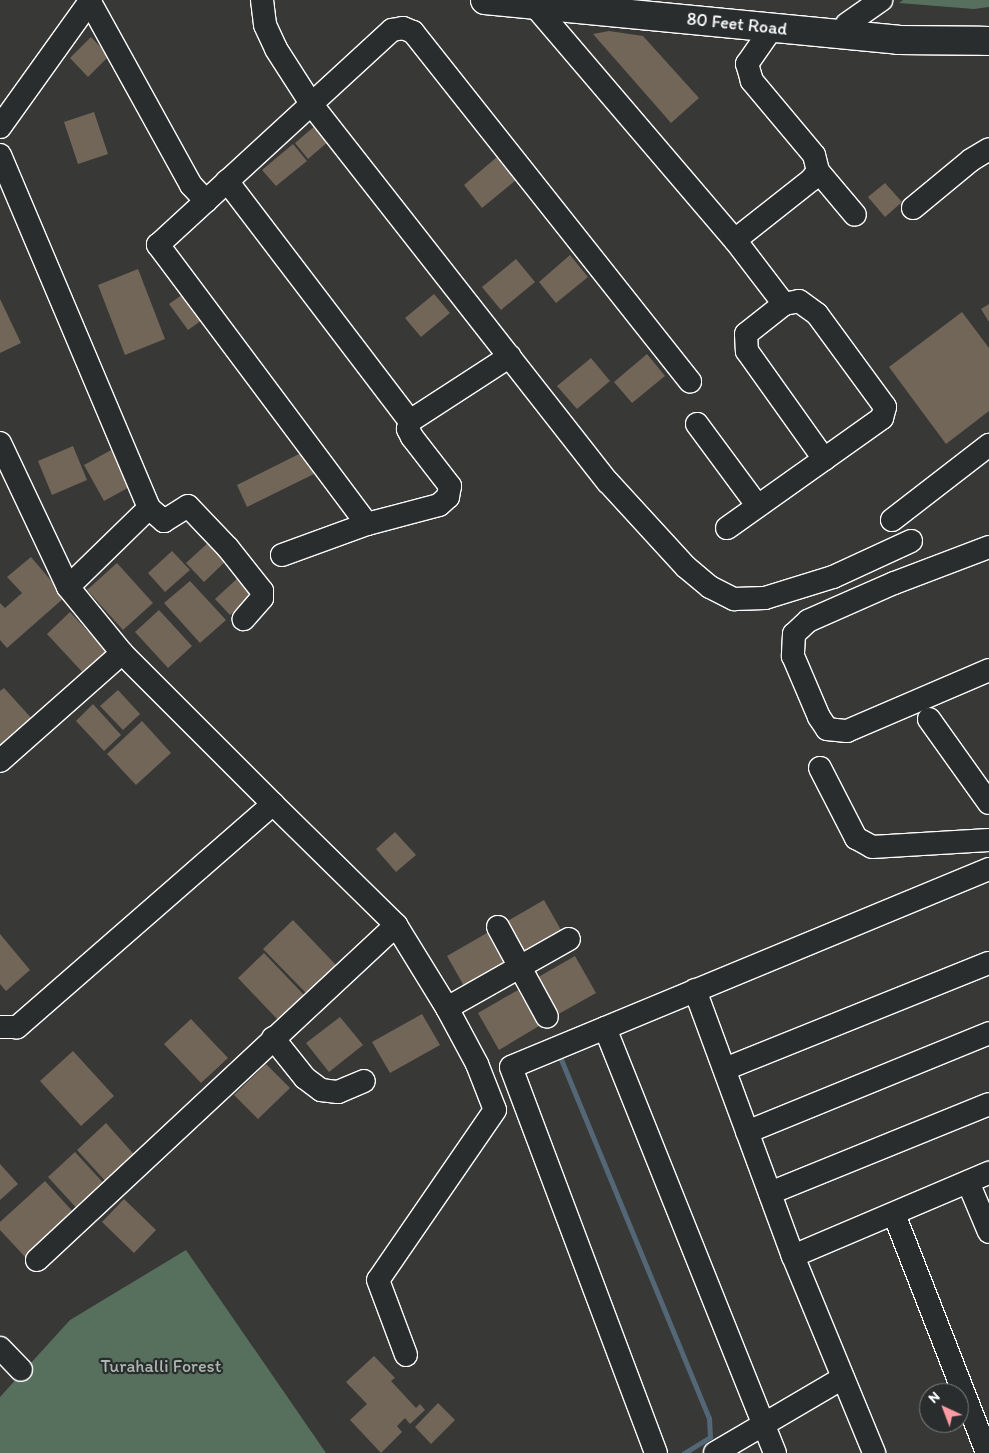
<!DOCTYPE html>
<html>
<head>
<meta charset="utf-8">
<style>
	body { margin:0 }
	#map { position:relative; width:989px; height:1453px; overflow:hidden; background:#383836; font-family:Itim,sans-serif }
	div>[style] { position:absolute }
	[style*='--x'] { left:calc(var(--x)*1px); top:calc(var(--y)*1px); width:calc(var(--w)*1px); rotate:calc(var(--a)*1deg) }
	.green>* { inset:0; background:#576f5d }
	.stream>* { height:5px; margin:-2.5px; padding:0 2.5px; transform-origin:2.5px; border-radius:2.5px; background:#536776 }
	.building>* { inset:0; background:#726658 }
	.roads { filter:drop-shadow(1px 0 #fff) drop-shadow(-1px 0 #fff) drop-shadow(0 1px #fff) drop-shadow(0 -1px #fff) }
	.minor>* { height:22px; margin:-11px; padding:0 11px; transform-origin:11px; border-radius:11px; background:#2a2d2e }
	.major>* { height:28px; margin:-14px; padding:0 14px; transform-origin:14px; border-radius:14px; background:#2a2d2e }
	span { translate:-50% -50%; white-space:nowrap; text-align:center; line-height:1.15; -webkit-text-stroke:4.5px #2a2d2e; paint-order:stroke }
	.street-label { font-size:18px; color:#fff }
	.park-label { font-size:18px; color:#abb7ae }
	.north { position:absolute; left:919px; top:1383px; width:50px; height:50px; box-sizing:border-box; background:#2a2d2e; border:1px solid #7f8182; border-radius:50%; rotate:317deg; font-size:14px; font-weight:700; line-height:20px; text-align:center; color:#fff }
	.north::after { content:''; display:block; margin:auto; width:18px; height:22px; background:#ff9aa2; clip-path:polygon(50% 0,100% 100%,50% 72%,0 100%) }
</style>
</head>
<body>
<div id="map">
	<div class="green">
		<i style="clip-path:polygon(903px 0,989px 0,989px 7px,974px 9px,899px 3px)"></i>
		<i style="clip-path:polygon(186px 1250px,326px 1453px,0 1453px,0 1397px,70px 1320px)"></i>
	</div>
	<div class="stream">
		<i style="--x:558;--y:1052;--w:396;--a:67.6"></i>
		<i style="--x:709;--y:1418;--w:19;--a:87"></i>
		<i style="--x:710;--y:1437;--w:31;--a:148"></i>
	</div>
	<div class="building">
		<i style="clip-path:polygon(609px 31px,643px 36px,699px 98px,671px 123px,593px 34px)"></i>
		<i style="clip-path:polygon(91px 37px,109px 56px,88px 77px,70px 58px)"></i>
		<i style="clip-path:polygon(94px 112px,108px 154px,78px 164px,64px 122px)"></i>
		<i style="clip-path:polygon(316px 125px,329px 141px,308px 159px,295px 143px)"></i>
		<i style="clip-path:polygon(293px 144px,307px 161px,276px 186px,262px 170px)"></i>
		<i style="clip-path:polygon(497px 157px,516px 180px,482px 208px,464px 185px)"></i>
		<i style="clip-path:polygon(885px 183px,902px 202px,885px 217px,868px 197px)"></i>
		<i style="clip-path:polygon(570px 255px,588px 277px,556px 303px,539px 282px)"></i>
		<i style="clip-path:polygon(516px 259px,535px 282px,501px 310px,482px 287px)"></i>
		<i style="clip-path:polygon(138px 269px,165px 339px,125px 355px,98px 285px)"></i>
		<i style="clip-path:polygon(186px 292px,205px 318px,188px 330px,169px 304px)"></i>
		<i style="clip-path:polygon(434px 294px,450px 313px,421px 337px,405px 318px)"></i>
		<i style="clip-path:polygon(0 299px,21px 343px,0 353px)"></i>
		<i style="clip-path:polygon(989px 304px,989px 322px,981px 309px)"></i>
		<i style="clip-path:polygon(962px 312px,989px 348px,989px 411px,946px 444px,889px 367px)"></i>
		<i style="clip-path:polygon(647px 354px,665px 376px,632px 403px,614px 382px)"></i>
		<i style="clip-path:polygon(591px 358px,610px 381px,577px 409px,557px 386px)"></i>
		<i style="clip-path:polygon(73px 446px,87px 480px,52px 495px,38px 461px)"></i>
		<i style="clip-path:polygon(113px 449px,133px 485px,104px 501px,84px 465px)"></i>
		<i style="clip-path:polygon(303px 452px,314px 474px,247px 507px,237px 485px)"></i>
		<i style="clip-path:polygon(210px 541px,227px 560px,204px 582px,186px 563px)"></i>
		<i style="clip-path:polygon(172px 551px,190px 570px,165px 592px,148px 573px)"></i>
		<i style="clip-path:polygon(31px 557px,65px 597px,7px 648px,0 640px,0 603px,5px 608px,22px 593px,7px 577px)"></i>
		<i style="clip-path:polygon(117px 563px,153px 603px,123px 630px,87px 590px)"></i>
		<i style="clip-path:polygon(239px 577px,253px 593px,230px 615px,215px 599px)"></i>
		<i style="clip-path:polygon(190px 581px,226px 620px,200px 643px,164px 603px)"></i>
		<i style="clip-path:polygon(159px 610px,192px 646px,168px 668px,135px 632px)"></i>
		<i style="clip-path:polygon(70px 612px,108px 653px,85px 675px,47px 634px)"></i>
		<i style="clip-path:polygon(4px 688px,34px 721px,0 753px,0 691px)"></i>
		<i style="clip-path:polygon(118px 690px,140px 714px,123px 730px,100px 706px)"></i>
		<i style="clip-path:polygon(93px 704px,121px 735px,104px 751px,76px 721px)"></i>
		<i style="clip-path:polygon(142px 721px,171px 753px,136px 785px,107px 754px)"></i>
		<i style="clip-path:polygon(395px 832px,416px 855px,396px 872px,376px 849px)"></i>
		<i style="clip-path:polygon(544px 900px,565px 937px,525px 960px,504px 923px)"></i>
		<i style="clip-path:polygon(293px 920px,336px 965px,307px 994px,263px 949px)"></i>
		<i style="clip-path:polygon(487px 933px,508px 970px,468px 993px,447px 956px)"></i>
		<i style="clip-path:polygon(0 934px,30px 970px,6px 991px,0 984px)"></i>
		<i style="clip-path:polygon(264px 953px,304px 995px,278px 1020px,238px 978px)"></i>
		<i style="clip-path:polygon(575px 956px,596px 993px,555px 1016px,535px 979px)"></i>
		<i style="clip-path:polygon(518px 990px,539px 1026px,499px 1050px,478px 1013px)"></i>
		<i style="clip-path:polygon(422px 1014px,440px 1045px,390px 1073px,372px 1042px)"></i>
		<i style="clip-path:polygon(340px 1017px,363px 1045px,329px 1072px,306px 1043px)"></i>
		<i style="clip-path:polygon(191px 1019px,228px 1058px,201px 1083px,164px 1044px)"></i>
		<i style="clip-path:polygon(73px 1051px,114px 1096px,81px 1126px,40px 1081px)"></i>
		<i style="clip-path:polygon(266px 1064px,290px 1088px,258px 1119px,234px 1095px)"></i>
		<i style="clip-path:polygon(106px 1123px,138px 1159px,109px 1185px,77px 1150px)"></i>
		<i style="clip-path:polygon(75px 1152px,108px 1188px,81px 1213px,48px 1177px)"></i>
		<i style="clip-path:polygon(0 1164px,18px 1184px,0 1200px)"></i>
		<i style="clip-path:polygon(45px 1181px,75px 1214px,26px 1258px,0 1230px,0 1222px)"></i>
		<i style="clip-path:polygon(124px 1199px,156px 1230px,134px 1253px,102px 1222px)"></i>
		<i style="clip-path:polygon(374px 1356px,395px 1378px,391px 1381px,416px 1408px,420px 1404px,425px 1410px,410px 1424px,405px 1418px,397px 1426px,402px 1432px,381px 1453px,350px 1420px,367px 1404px,346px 1382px)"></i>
		<i style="clip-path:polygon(438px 1403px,455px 1420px,431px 1444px,415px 1427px)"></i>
	</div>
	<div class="roads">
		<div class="minor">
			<i style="--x:262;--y:0;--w:25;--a:83"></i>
			<i style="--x:265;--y:25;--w:26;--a:65"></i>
			<i style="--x:276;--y:49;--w:67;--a:57.3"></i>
			<i style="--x:312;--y:105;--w:479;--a:51.9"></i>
			<i style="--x:608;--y:482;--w:115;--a:47.5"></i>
			<i style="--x:686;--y:567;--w:31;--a:40"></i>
			<i style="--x:710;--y:587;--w:27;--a:27"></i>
			<i style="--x:734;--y:599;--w:31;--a:-2"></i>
			<i style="--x:765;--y:598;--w:71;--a:-17.2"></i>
			<i style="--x:833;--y:577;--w:86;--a:-24.8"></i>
			<i style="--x:90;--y:2;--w:209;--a:61.1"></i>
			<i style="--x:191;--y:185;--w:22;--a:47"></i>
			<i style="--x:534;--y:5;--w:309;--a:49.5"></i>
			<i style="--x:735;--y:240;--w:81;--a:52.6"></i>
			<i style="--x:784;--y:304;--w:15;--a:-11"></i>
			<i style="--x:799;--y:301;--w:22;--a:36"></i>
			<i style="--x:817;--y:314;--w:115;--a:53.8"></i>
			<i style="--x:885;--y:407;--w:11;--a:105"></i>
			<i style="--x:882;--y:418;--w:190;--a:144.6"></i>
			<i style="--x:847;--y:24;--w:42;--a:-35.2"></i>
			<i style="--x:0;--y:127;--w:156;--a:-54.4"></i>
			<i style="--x:0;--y:155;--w:383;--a:67.1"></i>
			<i style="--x:149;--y:508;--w:113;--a:135.7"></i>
			<i style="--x:818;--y:171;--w:57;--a:49.9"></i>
			<i style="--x:227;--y:181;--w:302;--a:52.7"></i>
			<i style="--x:913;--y:208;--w:75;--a:-39.6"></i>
			<i style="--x:971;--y:160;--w:21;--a:-31"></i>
			<i style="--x:735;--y:240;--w:97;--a:-38.3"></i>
			<i style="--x:811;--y:180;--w:11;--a:-52"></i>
			<i style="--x:818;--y:171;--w:16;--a:-104"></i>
			<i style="--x:814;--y:155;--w:97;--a:-130"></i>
			<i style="--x:752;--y:81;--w:18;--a:-106"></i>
			<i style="--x:747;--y:64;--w:44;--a:-55.2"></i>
			<i style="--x:784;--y:304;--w:48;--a:141.7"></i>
			<i style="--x:746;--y:334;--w:17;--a:87"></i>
			<i style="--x:747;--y:351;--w:133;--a:54.5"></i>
			<i style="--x:697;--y:424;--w:101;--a:53.5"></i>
			<i style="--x:0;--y:443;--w:159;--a:64.7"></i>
			<i style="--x:68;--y:587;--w:85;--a:50.7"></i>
			<i style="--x:122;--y:653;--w:214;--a:45"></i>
			<i style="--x:273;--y:804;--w:340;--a:138.9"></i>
			<i style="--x:17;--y:1027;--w:17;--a:180"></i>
			<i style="--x:149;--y:508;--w:20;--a:41"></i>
			<i style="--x:164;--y:521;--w:28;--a:-32"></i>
			<i style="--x:188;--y:506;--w:58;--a:46.4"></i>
			<i style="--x:228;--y:548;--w:55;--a:51.7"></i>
			<i style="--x:262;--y:591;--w:7;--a:90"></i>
			<i style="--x:262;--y:598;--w:28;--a:131"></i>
			<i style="--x:892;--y:520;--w:123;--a:-37.7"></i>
			<i style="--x:367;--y:524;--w:349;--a:-126.8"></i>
			<i style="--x:158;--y:245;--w:318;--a:-42.6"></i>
			<i style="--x:392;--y:30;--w:11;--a:-10"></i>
			<i style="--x:403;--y:28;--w:11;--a:22"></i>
			<i style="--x:413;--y:32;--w:446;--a:51.6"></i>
			<i style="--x:989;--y:547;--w:102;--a:159.2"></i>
			<i style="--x:894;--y:583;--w:94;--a:156.2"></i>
			<i style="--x:808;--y:621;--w:19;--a:137"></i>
			<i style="--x:794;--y:634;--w:22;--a:93"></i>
			<i style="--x:793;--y:656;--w:66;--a:66.9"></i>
			<i style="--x:819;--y:717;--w:14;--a:56"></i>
			<i style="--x:827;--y:729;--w:20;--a:6"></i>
			<i style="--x:847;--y:731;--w:155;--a:-23.2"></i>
			<i style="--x:282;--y:555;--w:90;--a:-20"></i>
			<i style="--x:367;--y:524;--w:74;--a:-14.8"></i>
			<i style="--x:439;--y:505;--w:12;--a:-42"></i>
			<i style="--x:448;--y:497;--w:11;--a:-80"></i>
			<i style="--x:450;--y:486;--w:62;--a:-127.8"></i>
			<i style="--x:412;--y:437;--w:9;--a:-117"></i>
			<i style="--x:408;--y:429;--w:8;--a:-76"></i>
			<i style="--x:410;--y:421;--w:119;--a:-33"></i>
			<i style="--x:929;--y:719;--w:103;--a:54.5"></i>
			<i style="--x:0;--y:761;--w:163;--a:-41.5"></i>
			<i style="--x:820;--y:768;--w:79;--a:62.8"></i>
			<i style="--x:856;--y:838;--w:18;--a:29"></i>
			<i style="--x:872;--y:847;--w:117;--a:-3.4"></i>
			<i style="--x:273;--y:804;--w:173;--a:44.5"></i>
			<i style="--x:396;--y:925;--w:97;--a:58.4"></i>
			<i style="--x:447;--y:1008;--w:64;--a:61.8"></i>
			<i style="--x:477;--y:1064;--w:49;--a:68.6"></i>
			<i style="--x:495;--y:1110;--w:206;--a:124.5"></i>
			<i style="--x:378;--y:1280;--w:80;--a:69.5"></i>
			<i style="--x:498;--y:927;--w:102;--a:61.4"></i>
			<i style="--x:695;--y:990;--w:283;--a:69.8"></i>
			<i style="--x:793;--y:1256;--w:213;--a:67.6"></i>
			<i style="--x:447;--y:1008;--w:140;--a:-29.5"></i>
			<i style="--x:605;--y:1028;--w:458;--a:68.2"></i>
			<i style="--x:273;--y:1038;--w:51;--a:51.3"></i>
			<i style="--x:305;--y:1078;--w:20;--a:37"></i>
			<i style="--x:321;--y:1090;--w:17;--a:7"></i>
			<i style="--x:338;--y:1092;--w:28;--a:-23"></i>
			<i style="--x:725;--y:1069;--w:284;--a:-21.9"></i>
			<i style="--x:747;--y:1132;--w:261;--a:-22.2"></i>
			<i style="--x:968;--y:1182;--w:54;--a:67.2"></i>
			<i style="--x:770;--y:1193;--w:236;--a:-22.1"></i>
			<i style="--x:894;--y:1214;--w:256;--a:68.7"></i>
			<i style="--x:793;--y:1256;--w:213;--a:-23"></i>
			<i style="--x:37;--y:1260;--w:491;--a:-43"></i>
			<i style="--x:0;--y:1348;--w:30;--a:46"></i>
			<i style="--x:656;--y:1453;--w:412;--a:-110.6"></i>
			<i style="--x:511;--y:1067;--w:517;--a:-22.5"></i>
			<i style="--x:715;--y:1453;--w:148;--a:-30.4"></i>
		</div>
		<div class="major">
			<i style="--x:485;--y:0;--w:415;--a:5.5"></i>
			<i style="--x:898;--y:40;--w:91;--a:0.6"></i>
		</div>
	</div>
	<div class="street-label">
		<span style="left:737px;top:24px;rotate:6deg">80 Feet Road</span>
	</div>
	<div class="park-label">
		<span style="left:161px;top:1366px">Turahalli Forest</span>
	</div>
	<div class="north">N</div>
</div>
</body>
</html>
